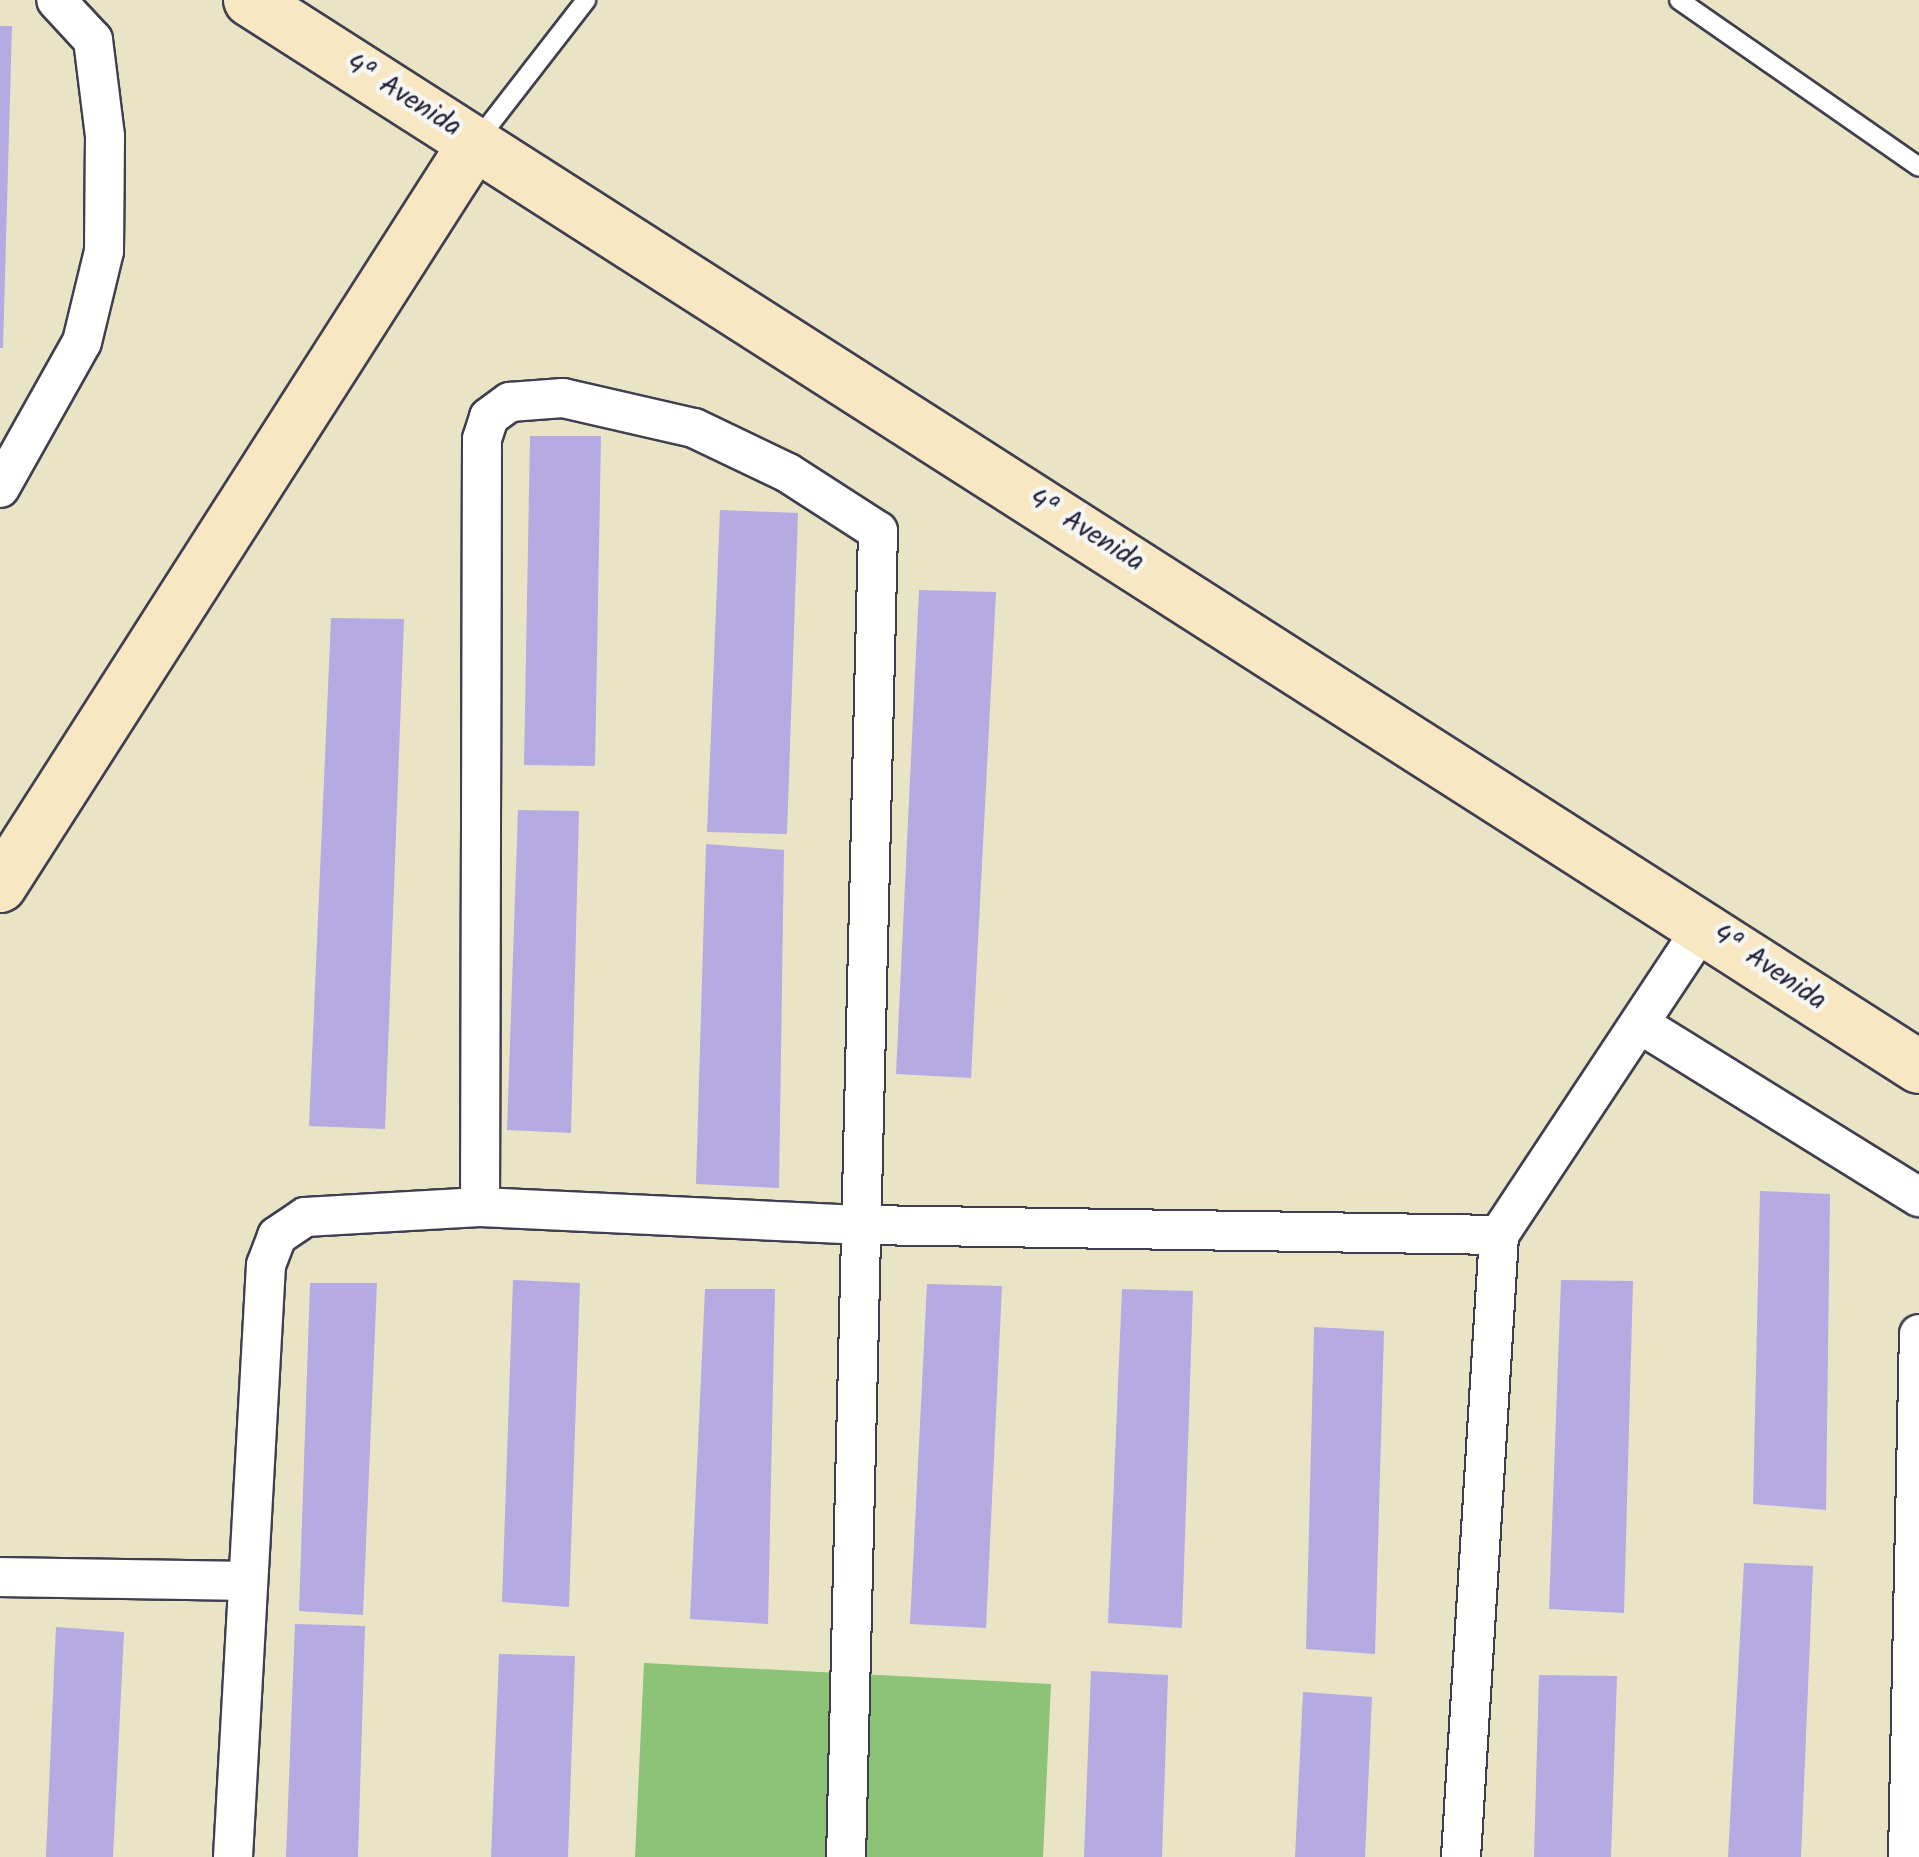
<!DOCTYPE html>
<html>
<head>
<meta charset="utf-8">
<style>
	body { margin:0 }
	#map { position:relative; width:1919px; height:1857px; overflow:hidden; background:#e9e4c6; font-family:Kalam,sans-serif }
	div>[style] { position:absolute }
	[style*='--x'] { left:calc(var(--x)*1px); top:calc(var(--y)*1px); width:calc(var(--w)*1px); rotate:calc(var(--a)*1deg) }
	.green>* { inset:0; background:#8cc376 }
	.building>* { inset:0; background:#b5abe2 }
	.roads { filter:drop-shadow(2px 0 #403f50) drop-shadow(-2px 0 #403f50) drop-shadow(0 2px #403f50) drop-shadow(0 -2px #403f50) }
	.lane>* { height:18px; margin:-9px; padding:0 9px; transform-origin:9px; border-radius:9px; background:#fff }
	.street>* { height:38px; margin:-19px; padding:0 19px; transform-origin:19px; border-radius:19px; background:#fff }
	.secondary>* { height:52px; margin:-26px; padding:0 26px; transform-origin:26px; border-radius:26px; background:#f7e8c3 }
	span { translate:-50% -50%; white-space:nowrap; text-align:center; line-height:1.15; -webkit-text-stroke:9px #f6f6f2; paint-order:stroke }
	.street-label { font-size:28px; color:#22223b }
</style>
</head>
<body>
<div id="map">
	<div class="green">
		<i style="clip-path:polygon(644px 1663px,1051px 1684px,1043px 1857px,635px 1857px)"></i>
	</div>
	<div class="building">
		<i style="clip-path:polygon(0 26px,12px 26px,3px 348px,0 348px)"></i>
		<i style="clip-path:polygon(530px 436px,601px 436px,595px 766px,524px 765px)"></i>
		<i style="clip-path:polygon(720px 510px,798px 513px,787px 834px,707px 832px)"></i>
		<i style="clip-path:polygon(919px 590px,996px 592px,971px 1078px,896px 1074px)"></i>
		<i style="clip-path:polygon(331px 618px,404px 619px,385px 1129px,309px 1126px)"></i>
		<i style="clip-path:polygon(518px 810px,579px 811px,571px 1133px,507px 1130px)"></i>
		<i style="clip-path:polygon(706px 844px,784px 850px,779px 1188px,696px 1184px)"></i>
		<i style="clip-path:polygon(1760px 1191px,1830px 1194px,1826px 1510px,1753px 1504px)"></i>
		<i style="clip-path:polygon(513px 1280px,580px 1283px,569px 1607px,502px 1602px)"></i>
		<i style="clip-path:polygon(1561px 1280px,1633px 1281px,1624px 1613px,1549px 1609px)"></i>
		<i style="clip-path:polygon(310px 1283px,377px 1283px,363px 1615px,299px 1611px)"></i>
		<i style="clip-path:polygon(927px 1284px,1002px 1286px,986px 1628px,910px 1624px)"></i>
		<i style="clip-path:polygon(705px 1289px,775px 1289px,768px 1624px,690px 1619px)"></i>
		<i style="clip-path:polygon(1122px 1289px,1193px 1291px,1182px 1628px,1108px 1623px)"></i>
		<i style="clip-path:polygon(1314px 1327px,1384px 1331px,1375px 1654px,1306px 1649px)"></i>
		<i style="clip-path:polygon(1744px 1563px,1813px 1566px,1801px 1857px,1728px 1857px)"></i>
		<i style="clip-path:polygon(295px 1624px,365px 1626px,358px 1857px,286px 1857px)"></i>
		<i style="clip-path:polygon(56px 1627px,124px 1632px,113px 1857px,46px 1857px)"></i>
		<i style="clip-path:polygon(499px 1654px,575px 1656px,568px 1857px,491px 1857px)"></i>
		<i style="clip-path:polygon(1091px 1671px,1168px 1675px,1162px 1857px,1084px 1857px)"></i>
		<i style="clip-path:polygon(1539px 1675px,1617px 1676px,1611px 1857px,1534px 1857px)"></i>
		<i style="clip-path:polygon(1303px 1692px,1372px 1697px,1365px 1857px,1295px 1857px)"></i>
	</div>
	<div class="roads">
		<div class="lane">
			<i style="--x:1679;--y:0;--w:292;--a:34.8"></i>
			<i style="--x:476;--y:142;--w:180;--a:-52.2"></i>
		</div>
		<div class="street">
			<i style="--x:0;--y:488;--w:167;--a:-60.7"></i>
			<i style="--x:82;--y:342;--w:94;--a:-76.4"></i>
			<i style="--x:104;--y:251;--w:115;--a:-89.5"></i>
			<i style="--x:105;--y:136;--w:97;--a:-97.1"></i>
			<i style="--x:93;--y:40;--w:54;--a:-132.8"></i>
			<i style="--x:1643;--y:1026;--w:325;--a:31.8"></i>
			<i style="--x:480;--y:1207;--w:768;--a:-89.85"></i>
			<i style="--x:482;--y:439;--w:23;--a:-72"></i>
			<i style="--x:489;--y:417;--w:26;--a:-36"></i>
			<i style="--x:510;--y:402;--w:53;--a:-4.3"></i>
			<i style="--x:563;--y:398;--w:134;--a:12.9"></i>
			<i style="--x:694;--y:428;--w:104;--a:25.6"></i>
			<i style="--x:788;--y:473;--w:107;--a:32.8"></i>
			<i style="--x:878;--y:531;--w:1326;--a:91.38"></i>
			<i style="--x:0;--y:1577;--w:247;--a:0.9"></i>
			<i style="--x:233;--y:1857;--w:593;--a:-86.81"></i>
			<i style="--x:266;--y:1265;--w:31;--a:-69"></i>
			<i style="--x:277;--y:1236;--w:34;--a:-34"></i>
			<i style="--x:305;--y:1217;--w:175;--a:-3.3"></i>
			<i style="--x:480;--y:1207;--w:385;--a:2.7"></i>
			<i style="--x:865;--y:1225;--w:634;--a:0.9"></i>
			<i style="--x:1461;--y:1857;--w:623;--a:-86.5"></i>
			<i style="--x:1499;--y:1235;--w:372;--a:-56.5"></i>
			<i style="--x:1908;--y:1857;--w:523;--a:-88.8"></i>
		</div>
		<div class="secondary">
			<i style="--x:250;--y:0;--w:1981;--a:32.59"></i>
			<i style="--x:0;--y:886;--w:882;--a:-57.41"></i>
		</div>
	</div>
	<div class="street-label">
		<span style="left:403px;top:96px;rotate:32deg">4ª Avenida</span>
		<span style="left:1086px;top:531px;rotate:32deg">4ª Avenida</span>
		<span style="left:1769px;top:968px;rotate:34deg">4ª Avenida</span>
	</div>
</div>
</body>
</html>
